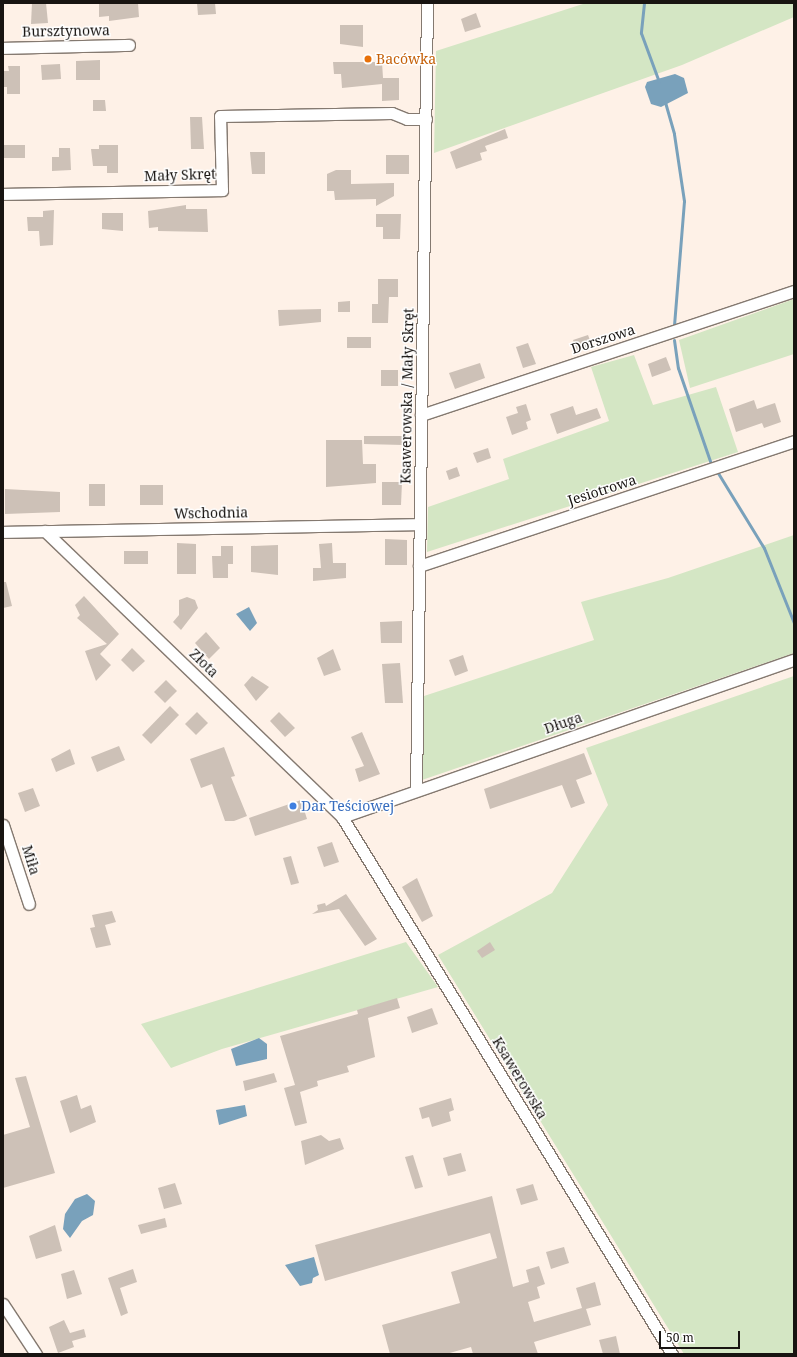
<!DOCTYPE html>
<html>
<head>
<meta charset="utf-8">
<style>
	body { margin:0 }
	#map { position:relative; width:797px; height:1357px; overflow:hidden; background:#fef1e7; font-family:"Noto Serif",serif }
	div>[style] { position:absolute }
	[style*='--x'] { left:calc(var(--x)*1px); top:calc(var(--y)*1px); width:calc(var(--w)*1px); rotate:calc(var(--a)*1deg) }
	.green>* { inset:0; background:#d4e6c4 }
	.water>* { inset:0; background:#79a1bb }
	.stream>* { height:3px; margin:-1.5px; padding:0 1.5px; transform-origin:1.5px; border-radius:1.5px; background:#79a1bb }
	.building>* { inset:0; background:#cdc1b7 }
	.roads { filter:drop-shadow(1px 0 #847970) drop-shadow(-1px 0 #847970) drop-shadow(0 1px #847970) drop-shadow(0 -1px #847970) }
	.minor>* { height:11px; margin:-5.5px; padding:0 5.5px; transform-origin:5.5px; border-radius:5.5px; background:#fff }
	.dots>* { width:11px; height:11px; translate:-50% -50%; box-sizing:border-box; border:2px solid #fff; border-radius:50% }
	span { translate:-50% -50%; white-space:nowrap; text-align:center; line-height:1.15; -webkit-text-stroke:3px #fff; paint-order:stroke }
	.street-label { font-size:14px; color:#181411 }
	.food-label { font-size:14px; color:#c56008 }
	.left { translate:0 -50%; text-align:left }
	.shop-label { font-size:14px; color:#366cbe }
	.frame { position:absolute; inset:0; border:4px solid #181411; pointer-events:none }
	.scale { position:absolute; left:659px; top:1331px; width:81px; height:18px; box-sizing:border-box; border:2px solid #181411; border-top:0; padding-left:5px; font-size:12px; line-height:14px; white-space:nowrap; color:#181411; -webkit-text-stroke:3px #fff; paint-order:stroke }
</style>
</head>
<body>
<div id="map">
	<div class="green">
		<i style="clip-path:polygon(586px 3px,794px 3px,794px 17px,682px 65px,434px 153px,436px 51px)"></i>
		<i style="clip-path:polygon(794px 299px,794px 354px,690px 388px,679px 340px)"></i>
		<i style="clip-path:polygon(634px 355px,653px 405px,716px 387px,738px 452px,427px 552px,428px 507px,509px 479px,503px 459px,609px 421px,591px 367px)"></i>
		<i style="clip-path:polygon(794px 535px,794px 653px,422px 780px,424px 696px,594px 640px,581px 602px,668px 578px)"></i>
		<i style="clip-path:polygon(794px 676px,794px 1354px,684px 1354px,438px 955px,552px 893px,608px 805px,586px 748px)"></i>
		<i style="clip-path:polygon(406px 942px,438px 987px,222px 1049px,171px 1068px,141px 1024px)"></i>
	</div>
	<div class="water">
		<i style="clip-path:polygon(675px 74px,684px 78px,688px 93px,661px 107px,651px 104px,645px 87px,647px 82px)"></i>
		<i style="clip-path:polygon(249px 607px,257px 623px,250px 631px,236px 614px)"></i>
		<i style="clip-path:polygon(259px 1038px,267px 1044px,267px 1059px,236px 1066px,231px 1049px)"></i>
		<i style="clip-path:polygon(245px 1105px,247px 1116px,219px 1125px,216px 1110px)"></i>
		<i style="clip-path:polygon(87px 1194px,95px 1201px,93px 1215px,82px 1221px,70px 1238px,63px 1229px,65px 1214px,75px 1199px)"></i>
		<i style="clip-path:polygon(314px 1257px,319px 1275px,313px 1278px,312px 1283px,300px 1286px,285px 1265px)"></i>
	</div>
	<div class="stream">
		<i style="--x:644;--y:3;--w:30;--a:96"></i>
		<i style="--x:641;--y:33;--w:52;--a:69.8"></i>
		<i style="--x:665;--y:102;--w:33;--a:74"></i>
		<i style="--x:674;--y:134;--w:68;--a:81.5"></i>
		<i style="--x:684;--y:201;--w:124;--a:94.6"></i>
		<i style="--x:674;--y:340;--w:28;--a:82"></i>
		<i style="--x:678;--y:368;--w:102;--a:71"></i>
		<i style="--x:718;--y:473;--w:88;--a:58.5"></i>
		<i style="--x:764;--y:548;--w:81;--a:68.2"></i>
	</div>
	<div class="building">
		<i style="clip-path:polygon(32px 3px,46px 3px,48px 23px,31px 24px)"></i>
		<i style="clip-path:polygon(99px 3px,138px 3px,139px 17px,109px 21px,109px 16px,99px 17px)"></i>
		<i style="clip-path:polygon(197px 3px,215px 3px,216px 14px,198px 15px)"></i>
		<i style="clip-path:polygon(476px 13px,481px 27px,465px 32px,461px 19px)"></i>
		<i style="clip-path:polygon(340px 25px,363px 25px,363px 47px,340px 44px)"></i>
		<i style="clip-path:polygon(100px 60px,100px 80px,76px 80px,76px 61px)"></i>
		<i style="clip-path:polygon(333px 62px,382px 62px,383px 78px,399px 78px,399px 100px,382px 101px,382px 84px,342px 88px,341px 74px,334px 74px)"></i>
		<i style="clip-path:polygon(60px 64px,61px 79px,42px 80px,41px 65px)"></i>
		<i style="clip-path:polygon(8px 66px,20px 66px,20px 94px,7px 94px,7px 87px,3px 87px,3px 71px,9px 71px)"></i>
		<i style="clip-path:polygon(93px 100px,105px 100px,106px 111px,93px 111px)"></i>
		<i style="clip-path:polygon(190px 117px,202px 117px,204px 149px,191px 149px)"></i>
		<i style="clip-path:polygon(505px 129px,508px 138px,485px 146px,487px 151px,480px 153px,482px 160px,456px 169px,450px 152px)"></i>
		<i style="clip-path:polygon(3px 145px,25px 145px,25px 158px,3px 158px)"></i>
		<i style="clip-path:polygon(99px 145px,118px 145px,118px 173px,107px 173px,107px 166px,93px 166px,91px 149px,99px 149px)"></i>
		<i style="clip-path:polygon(59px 148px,70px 148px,71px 170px,52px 171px,52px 157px,59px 157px)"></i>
		<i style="clip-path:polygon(250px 152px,265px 152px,265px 174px,252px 174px)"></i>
		<i style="clip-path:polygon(386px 155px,409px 155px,409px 174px,386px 174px)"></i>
		<i style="clip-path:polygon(336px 170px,351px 170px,351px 184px,394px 183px,394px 196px,376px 206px,376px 199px,335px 200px,334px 191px,327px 191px,327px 174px)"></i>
		<i style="clip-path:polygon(186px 205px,186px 209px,207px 209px,208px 232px,158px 231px,158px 227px,149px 228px,148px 211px)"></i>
		<i style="clip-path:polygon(54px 210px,53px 245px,40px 246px,39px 231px,28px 231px,27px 217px,43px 217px,43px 211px)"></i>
		<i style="clip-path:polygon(102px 213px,123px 213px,123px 231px,102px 229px)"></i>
		<i style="clip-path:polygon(376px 214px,401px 214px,400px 239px,383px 239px,383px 227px,376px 227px)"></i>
		<i style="clip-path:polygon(378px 279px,398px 279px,398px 297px,389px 297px,388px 323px,372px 323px,372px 304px,378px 304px)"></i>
		<i style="clip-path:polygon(350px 301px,350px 312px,338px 312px,338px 302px)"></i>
		<i style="clip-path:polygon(321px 309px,321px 322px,279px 326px,278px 310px)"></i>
		<i style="clip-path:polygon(588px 335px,592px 346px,577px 351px,573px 340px)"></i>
		<i style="clip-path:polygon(347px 337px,371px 337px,371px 348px,347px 348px)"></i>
		<i style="clip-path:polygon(528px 343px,536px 364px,523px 368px,516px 347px)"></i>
		<i style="clip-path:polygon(666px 357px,671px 370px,652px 377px,648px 364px)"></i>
		<i style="clip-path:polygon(480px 363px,485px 378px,455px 389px,449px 373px)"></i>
		<i style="clip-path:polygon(381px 370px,398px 370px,398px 386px,381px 386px)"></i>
		<i style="clip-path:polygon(754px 400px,757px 409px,775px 403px,781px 422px,764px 428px,762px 423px,736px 432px,729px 409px)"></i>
		<i style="clip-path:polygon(526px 404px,531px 420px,526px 422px,528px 429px,512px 435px,506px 417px,518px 413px,516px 407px)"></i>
		<i style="clip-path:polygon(573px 406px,576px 415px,597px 408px,601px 418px,557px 434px,550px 414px)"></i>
		<i style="clip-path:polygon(364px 436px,403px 436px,403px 445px,364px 444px)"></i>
		<i style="clip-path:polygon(326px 440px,362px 440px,363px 464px,376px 464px,376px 483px,326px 487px)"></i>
		<i style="clip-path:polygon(488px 448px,491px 458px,477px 463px,473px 453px)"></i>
		<i style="clip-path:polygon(457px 467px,460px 476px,449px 480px,446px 471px)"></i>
		<i style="clip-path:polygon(382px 482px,402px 482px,401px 505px,382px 505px)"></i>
		<i style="clip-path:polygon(89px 484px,105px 484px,105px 506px,89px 506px)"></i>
		<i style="clip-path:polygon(140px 485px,163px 485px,163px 505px,140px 505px)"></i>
		<i style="clip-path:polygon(5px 489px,60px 492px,60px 512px,5px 514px)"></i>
		<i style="clip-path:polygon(385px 539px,407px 540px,407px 565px,385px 565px)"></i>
		<i style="clip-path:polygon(177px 543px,196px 544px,196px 574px,177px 574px)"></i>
		<i style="clip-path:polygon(332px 543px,333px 563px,346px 563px,346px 578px,313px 581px,313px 568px,321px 568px,319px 544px)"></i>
		<i style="clip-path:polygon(278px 545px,278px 575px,251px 572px,251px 546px)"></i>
		<i style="clip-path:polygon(221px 546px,233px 546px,233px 564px,228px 564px,228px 578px,213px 578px,212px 556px,221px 556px)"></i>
		<i style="clip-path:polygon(124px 551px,148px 551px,148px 564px,124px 564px)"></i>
		<i style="clip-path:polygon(3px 582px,6px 582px,12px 606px,3px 608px)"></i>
		<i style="clip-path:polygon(84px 596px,119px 634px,100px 654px,111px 665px,96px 681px,85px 651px,107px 644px,77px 618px,80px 615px,75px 605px)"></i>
		<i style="clip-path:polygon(187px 597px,195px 600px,198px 608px,181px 630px,173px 622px,179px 615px,179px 600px)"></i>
		<i style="clip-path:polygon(402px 621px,402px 643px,381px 643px,380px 622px)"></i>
		<i style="clip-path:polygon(206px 632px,220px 648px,209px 659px,195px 643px)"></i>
		<i style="clip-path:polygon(132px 648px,145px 661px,133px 672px,121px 660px)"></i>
		<i style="clip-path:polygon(333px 649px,341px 670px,324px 676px,317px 658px)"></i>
		<i style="clip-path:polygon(463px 655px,468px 671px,455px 676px,449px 660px)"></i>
		<i style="clip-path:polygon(400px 663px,403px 703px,385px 703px,382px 664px)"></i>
		<i style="clip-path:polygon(252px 676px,269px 687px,256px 701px,244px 685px)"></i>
		<i style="clip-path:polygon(166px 680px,177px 691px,165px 703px,154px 692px)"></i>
		<i style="clip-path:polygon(170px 706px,179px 715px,151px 744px,142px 735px)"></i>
		<i style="clip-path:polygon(197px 712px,208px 723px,196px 735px,185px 724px)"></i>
		<i style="clip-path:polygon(279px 712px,295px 728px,285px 737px,270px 721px)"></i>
		<i style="clip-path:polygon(362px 732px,380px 774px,359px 782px,355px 769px,364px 766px,351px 737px)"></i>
		<i style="clip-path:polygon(119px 746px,125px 760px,97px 772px,91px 757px)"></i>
		<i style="clip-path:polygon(224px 747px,235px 776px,231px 777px,247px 816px,234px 821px,225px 821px,212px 784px,201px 788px,190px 759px)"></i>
		<i style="clip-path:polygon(70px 749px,75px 764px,56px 772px,51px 759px)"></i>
		<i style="clip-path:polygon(584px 753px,592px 774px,576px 780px,585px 803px,571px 808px,562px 785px,490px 809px,484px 789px)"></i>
		<i style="clip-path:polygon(33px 788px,40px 806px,25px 812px,18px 793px)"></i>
		<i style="clip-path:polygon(301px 800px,307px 819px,255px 836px,249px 818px)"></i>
		<i style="clip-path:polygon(332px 842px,339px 862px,324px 867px,317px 847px)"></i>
		<i style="clip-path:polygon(291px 856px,299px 883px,291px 885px,283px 858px)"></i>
		<i style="clip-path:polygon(417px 878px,433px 916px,422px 922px,402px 887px)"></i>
		<i style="clip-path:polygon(346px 894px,377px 939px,365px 946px,339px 909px,312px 914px,318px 910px,317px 905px,325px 903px,326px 906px)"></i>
		<i style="clip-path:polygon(112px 911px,116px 922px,105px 925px,111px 945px,96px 948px,90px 928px,95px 927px,92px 915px)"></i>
		<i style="clip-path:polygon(490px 942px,495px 950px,482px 958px,477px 951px)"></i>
		<i style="clip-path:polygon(397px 998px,400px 1008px,368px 1018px,375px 1057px,347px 1066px,349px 1072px,317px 1081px,318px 1086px,300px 1092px,307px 1123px,295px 1126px,284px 1088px,295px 1085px,280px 1036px,358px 1014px,357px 1010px)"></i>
		<i style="clip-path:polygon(432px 1008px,438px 1024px,412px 1033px,407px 1017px)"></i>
		<i style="clip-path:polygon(274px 1073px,277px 1082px,245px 1091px,243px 1081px)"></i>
		<i style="clip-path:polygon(26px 1076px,55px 1173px,3px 1188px,3px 1135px,30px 1127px,15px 1078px)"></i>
		<i style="clip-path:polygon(77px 1095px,81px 1109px,91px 1105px,96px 1122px,70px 1133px,60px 1101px)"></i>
		<i style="clip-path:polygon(451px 1098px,454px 1110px,449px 1112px,451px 1121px,432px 1127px,429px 1117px,422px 1119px,419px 1108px)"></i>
		<i style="clip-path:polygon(321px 1135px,329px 1141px,340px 1138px,344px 1149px,305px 1165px,301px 1141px)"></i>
		<i style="clip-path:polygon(461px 1153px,466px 1171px,448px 1176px,443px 1158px)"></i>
		<i style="clip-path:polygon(413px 1155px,423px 1187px,415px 1189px,405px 1157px)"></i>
		<i style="clip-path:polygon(175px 1183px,182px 1204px,164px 1209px,158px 1188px)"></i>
		<i style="clip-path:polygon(533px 1184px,538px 1200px,521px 1205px,516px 1189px)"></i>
		<i style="clip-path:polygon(492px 1196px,513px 1287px,529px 1282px,526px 1270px,539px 1266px,545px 1284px,537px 1287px,540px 1298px,528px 1302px,534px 1322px,582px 1308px,576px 1288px,595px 1282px,601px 1305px,586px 1309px,591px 1325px,534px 1342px,538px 1354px,473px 1354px,471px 1347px,446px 1354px,390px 1354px,382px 1325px,460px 1303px,451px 1272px,497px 1258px,490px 1233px,325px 1281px,315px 1245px)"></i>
		<i style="clip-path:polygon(165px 1218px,167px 1227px,141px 1234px,138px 1225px)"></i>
		<i style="clip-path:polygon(55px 1225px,62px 1251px,36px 1259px,29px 1236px)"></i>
		<i style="clip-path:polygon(564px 1247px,569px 1263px,551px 1269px,546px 1252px)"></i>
		<i style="clip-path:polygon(133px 1269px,137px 1282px,120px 1288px,128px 1313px,121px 1316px,108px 1278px)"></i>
		<i style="clip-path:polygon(74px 1270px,82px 1294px,67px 1299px,61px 1274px)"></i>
		<i style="clip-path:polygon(64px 1320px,70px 1333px,84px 1329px,86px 1337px,72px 1341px,74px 1347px,58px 1353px,49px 1327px)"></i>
		<i style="clip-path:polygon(616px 1336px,620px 1354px,603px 1354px,599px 1340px)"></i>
	</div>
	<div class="roads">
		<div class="minor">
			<i style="--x:3;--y:48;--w:126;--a:-1.4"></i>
			<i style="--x:3;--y:194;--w:219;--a:-1"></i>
			<i style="--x:222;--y:190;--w:74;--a:-91.5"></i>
			<i style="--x:220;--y:116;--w:172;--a:-1"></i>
			<i style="--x:392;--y:113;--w:16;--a:22"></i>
			<i style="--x:407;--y:119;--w:19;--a:0"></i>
			<i style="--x:421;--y:415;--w:393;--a:-18.4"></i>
			<i style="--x:45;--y:531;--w:412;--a:43.9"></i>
			<i style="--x:342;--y:817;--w:630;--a:58.43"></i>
			<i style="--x:3;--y:532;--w:417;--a:-1.1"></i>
			<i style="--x:419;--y:566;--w:395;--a:-18.4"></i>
			<i style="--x:416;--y:790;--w:787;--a:-89.2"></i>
			<i style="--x:342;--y:817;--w:478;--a:-19.2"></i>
			<i style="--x:3;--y:825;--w:83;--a:71.8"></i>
			<i style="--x:3;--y:1304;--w:60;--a:56.6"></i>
		</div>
	</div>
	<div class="dots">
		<i style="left:368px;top:59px;background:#e8710a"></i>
		<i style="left:293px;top:806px;background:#3f7fe0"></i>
	</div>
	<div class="street-label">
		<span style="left:66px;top:31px;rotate:-1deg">Bursztynowa</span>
		<span style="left:180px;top:175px;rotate:-2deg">Mały Skręt</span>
		<span style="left:603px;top:339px;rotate:-18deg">Dorszowa</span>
		<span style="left:407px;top:396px;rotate:-89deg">Ksawerowska / Mały Skręt</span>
		<span style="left:602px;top:490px;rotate:-18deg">Jesiotrowa</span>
		<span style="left:211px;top:513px;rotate:-1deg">Wschodnia</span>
		<span style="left:204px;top:663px;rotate:44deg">Złota</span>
		<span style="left:563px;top:723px;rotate:-19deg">Długa</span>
		<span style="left:31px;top:860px;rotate:73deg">Miła</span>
		<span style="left:520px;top:1078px;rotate:59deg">Ksawerowska</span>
	</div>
	<div class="food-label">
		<span class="left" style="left:376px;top:59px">Bacówka</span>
	</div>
	<div class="shop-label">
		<span class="left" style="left:301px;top:806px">Dar Teściowej</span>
	</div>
	<div class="frame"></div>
	<div class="scale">50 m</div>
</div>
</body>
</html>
